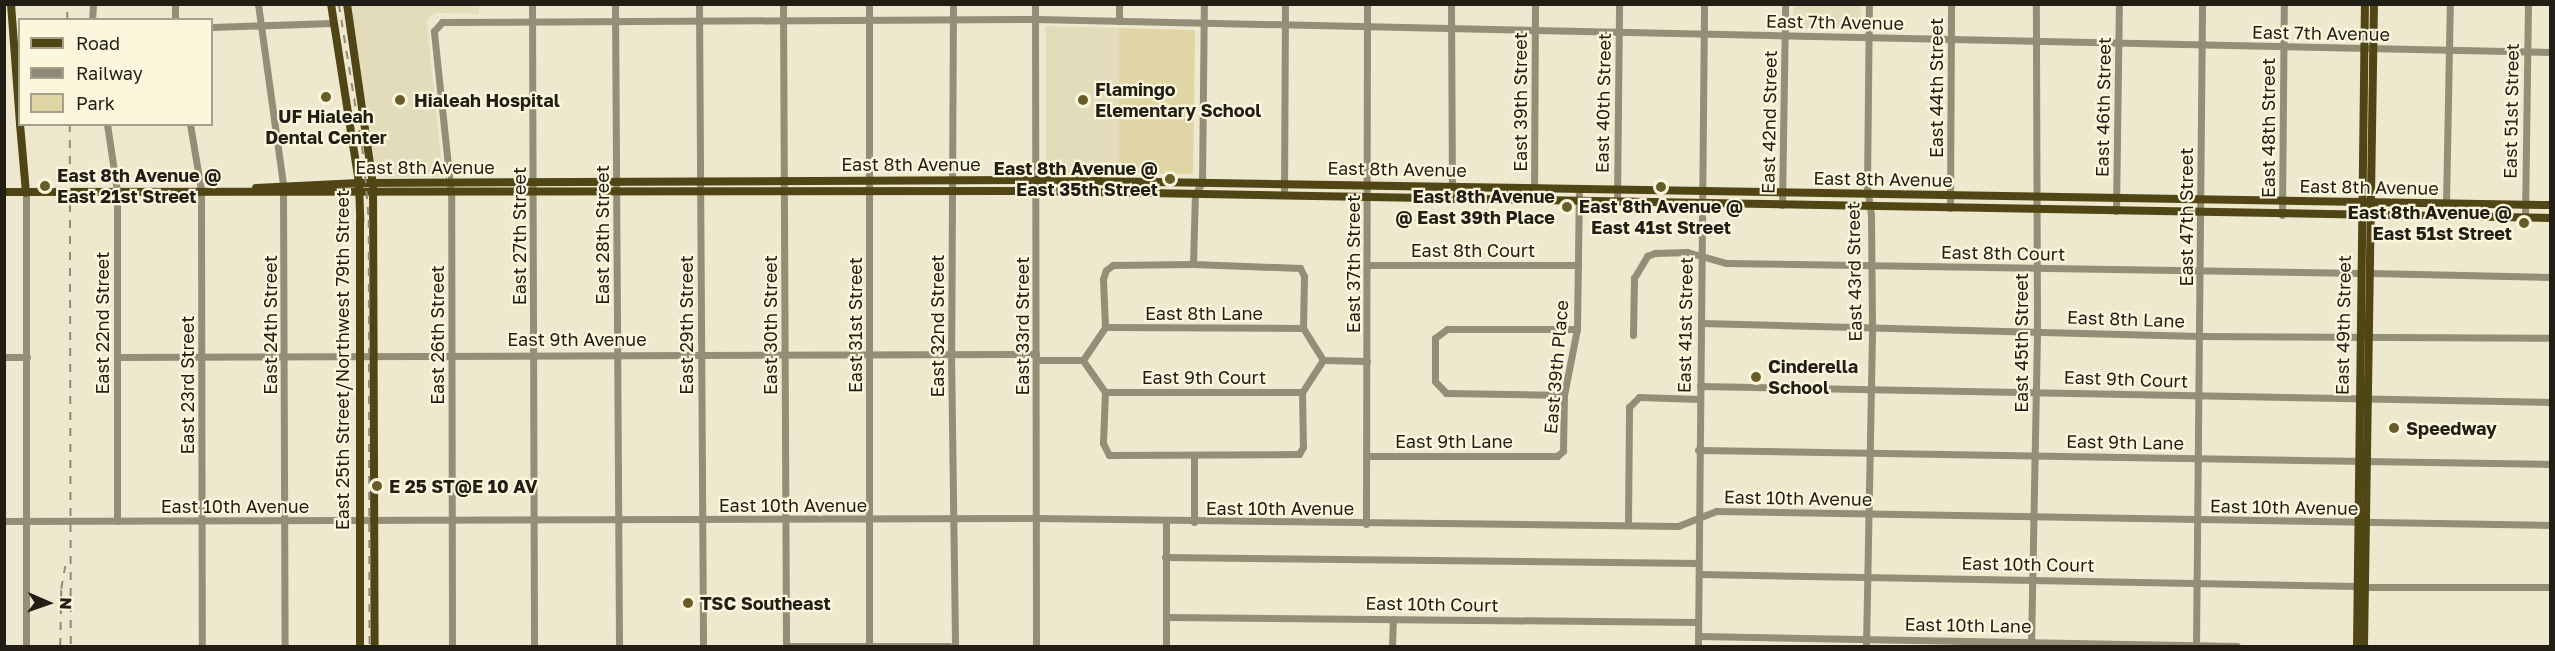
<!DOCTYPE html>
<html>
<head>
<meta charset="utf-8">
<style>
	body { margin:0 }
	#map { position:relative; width:2555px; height:651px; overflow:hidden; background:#eee8cf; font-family:"Golos Text",sans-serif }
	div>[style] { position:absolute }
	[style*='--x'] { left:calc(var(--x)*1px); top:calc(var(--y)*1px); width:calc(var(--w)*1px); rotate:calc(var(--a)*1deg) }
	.built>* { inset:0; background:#e3dcbb }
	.green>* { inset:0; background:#e0d5a4 }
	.minor>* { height:7px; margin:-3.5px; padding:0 3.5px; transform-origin:3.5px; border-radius:3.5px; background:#938e75 }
	.major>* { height:8px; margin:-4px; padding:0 4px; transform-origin:4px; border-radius:4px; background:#504514 }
	.rail>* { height:1.5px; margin-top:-0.75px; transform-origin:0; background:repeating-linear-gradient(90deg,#8e8a78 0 8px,transparent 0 16px) }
	.dots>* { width:16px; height:16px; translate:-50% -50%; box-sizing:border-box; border:3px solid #fbf6dc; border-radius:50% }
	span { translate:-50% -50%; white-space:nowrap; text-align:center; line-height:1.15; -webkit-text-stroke:4.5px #fbf6dc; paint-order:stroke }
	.street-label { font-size:18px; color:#201e15 }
	.poi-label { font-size:18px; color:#201e15; font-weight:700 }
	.left { translate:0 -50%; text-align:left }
	.right { translate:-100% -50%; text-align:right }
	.frame { position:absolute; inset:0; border:6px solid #201e15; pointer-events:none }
	.legend { position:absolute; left:18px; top:18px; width:195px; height:108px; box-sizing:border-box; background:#fbf6dc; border:2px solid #a3a08c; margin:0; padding:8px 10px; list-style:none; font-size:18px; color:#201e15 }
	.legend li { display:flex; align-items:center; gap:12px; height:30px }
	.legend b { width:30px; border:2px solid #a3a08c }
	.north { position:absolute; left:18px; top:573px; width:60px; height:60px; -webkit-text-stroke:4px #fbf6dc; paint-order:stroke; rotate:92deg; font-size:16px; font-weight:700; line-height:24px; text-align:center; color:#201e15 }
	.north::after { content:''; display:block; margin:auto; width:21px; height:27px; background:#201e15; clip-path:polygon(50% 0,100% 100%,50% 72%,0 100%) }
</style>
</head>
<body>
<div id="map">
	<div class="built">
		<i style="clip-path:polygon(351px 5px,479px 5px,479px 14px,436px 13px,429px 17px,427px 24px,443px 177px,377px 177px)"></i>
		<i style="clip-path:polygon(1794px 5px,1861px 5px,1861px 28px,1793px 28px)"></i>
		<i style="clip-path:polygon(1046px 26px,1119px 28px,1119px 173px,1046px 172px)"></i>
	</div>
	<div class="green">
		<i style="clip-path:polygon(1119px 28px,1195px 30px,1193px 174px,1119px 173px)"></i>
	</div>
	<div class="minor">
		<i style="--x:258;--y:4;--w:183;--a:82.1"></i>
		<i style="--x:283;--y:185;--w:461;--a:89.8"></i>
		<i style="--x:532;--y:4;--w:642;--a:89.82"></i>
		<i style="--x:615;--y:4;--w:642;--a:89.64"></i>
		<i style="--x:699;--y:4;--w:642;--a:89.64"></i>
		<i style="--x:783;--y:4;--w:642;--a:89.73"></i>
		<i style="--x:786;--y:646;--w:163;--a:0"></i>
		<i style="--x:953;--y:4;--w:349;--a:90.3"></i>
		<i style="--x:951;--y:353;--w:293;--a:89.2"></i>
		<i style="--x:1035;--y:4;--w:642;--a:89.91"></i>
		<i style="--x:1451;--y:4;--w:195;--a:89.7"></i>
		<i style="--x:92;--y:20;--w:16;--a:-86"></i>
		<i style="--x:175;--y:20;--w:16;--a:-90"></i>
		<i style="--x:1119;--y:21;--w:17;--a:-90"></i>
		<i style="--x:212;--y:27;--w:121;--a:-1.9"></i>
		<i style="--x:107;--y:124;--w:68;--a:81.5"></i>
		<i style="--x:117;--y:191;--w:330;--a:90"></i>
		<i style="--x:190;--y:124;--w:67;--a:80.5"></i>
		<i style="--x:201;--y:190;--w:456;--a:89.9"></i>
		<i style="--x:26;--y:193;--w:453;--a:90"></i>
		<i style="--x:1284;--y:195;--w:191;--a:-89.7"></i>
		<i style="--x:1534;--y:200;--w:196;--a:-89.7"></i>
		<i style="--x:1617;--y:202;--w:198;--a:-89.4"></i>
		<i style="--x:2446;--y:204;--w:200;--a:-88.9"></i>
		<i style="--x:1782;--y:205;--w:201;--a:-89.1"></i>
		<i style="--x:1950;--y:208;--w:204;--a:-89.7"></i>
		<i style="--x:2116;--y:211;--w:207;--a:-89.2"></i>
		<i style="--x:2282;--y:215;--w:211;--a:-89.5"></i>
		<i style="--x:2525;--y:218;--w:214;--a:-89.2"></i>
		<i style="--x:1193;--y:264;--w:107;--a:2.1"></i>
		<i style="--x:1300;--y:268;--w:9;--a:63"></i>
		<i style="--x:1304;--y:276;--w:52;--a:91.1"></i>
		<i style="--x:1303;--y:328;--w:38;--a:58"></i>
		<i style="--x:1323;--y:360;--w:38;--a:123"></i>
		<i style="--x:1302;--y:392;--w:55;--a:89"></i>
		<i style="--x:1303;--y:447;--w:8;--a:120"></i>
		<i style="--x:1299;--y:454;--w:190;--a:179.7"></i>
		<i style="--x:1109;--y:455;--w:13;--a:-117"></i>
		<i style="--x:1103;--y:443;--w:51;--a:-87.8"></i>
		<i style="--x:1105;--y:392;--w:39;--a:-125"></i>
		<i style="--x:1083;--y:360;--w:40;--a:-56"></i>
		<i style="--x:1105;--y:327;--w:48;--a:-92.4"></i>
		<i style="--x:1103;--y:279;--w:9;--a:-72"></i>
		<i style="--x:1106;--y:270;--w:9;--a:-36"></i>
		<i style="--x:1113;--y:265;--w:80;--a:-0.7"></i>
		<i style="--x:1193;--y:264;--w:70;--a:-88.4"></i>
		<i style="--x:1195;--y:194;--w:13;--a:-58"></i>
		<i style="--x:1202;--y:183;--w:179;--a:-89.4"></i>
		<i style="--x:1368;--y:265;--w:210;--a:0"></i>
		<i style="--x:2371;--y:273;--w:179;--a:1.3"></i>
		<i style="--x:1701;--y:323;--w:499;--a:1.5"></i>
		<i style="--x:2200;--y:336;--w:350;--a:0.3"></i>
		<i style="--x:1105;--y:327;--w:198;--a:0.3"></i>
		<i style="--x:1633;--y:335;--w:57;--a:-89"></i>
		<i style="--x:1634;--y:278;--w:26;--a:-59"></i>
		<i style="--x:1647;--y:256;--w:9;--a:-21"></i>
		<i style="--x:1655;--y:253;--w:32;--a:-2"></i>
		<i style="--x:1687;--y:252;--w:41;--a:15.8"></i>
		<i style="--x:1726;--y:263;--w:634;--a:0.9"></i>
		<i style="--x:4;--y:357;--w:23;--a:0"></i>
		<i style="--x:117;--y:357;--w:919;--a:-0.19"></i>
		<i style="--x:1037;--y:360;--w:46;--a:0"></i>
		<i style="--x:1323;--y:360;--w:44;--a:1.3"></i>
		<i style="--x:1700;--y:386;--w:850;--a:1.08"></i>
		<i style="--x:1105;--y:392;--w:197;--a:0"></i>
		<i style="--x:1564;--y:395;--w:118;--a:-179"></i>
		<i style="--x:1446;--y:393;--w:16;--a:-133"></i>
		<i style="--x:1435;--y:381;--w:43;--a:-90"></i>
		<i style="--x:1435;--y:338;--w:15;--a:-37"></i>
		<i style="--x:1447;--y:329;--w:130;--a:0"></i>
		<i style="--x:1698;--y:450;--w:852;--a:0.94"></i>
		<i style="--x:1368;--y:456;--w:189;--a:0"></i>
		<i style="--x:1557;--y:456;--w:8;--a:-40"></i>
		<i style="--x:1563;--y:451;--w:56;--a:-89"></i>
		<i style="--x:1564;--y:395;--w:67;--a:-78.9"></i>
		<i style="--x:1577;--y:329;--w:139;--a:-89.2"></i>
		<i style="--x:1194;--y:458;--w:64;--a:90"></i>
		<i style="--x:4;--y:521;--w:1032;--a:-0.17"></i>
		<i style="--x:1036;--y:518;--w:642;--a:0.71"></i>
		<i style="--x:1678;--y:526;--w:41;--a:-21.5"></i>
		<i style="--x:1716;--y:511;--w:834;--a:0.96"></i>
		<i style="--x:1366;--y:524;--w:520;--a:-89.89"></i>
		<i style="--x:1628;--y:525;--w:118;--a:-89.5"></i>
		<i style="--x:1629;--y:407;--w:14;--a:-45"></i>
		<i style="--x:1639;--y:397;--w:60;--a:1.9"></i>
		<i style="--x:1165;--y:557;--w:533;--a:0.64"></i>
		<i style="--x:1699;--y:574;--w:658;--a:1.04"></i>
		<i style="--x:2366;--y:587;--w:184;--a:0"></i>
		<i style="--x:1166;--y:617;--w:531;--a:0.54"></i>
		<i style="--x:1698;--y:636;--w:539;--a:1.06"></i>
		<i style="--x:869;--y:645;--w:641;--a:-90"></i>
		<i style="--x:452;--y:646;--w:452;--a:-90.1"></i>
		<i style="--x:451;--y:194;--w:164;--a:-96"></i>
		<i style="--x:434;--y:31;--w:12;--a:-48"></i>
		<i style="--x:442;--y:22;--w:594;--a:-0.29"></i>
		<i style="--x:1036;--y:19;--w:1514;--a:1.25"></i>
		<i style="--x:1166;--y:646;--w:125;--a:-90"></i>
		<i style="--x:1392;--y:646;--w:27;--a:-88"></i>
		<i style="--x:1698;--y:646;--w:642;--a:-89.46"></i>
		<i style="--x:1866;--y:646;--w:317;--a:-88.9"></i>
		<i style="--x:1872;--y:329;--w:114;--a:-90.5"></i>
		<i style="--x:1871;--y:215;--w:29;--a:-98"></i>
		<i style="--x:1867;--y:186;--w:182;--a:-89.4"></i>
		<i style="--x:2031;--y:646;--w:315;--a:-88.9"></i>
		<i style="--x:2037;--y:331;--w:327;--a:-90.2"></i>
		<i style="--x:2196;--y:646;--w:642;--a:-89.46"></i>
	</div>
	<div class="major">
		<i style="--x:11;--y:4;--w:120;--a:85.7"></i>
		<i style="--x:331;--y:4;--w:181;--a:81.1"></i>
		<i style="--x:359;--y:183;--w:38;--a:88"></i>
		<i style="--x:360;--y:221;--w:425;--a:90"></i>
		<i style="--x:347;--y:4;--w:182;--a:81.8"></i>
		<i style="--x:373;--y:184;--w:462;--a:89.8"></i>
		<i style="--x:20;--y:124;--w:69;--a:85"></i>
		<i style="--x:256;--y:188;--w:103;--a:-2.8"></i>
		<i style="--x:359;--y:183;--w:677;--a:-0.25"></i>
		<i style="--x:1036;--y:180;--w:1514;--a:0.95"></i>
		<i style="--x:4;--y:192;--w:1032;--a:-0.06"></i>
		<i style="--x:1036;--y:191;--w:1514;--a:1.02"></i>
		<i style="--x:2357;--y:646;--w:642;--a:-89.29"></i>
		<i style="--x:2364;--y:646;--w:642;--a:-89.11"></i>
	</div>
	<div class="rail">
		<i style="--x:339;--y:4;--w:157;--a:80.8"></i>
		<i style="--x:364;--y:159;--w:61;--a:85.3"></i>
		<i style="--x:369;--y:220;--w:426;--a:89.9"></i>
		<i style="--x:67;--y:20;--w:16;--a:-90"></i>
		<i style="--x:70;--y:124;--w:522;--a:89.89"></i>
		<i style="--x:60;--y:646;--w:57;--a:-89"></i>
		<i style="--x:61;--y:589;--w:23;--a:-80"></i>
	</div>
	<div class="dots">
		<i style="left:326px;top:97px;background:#685c29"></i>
		<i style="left:400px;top:100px;background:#685c29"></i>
		<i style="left:1083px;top:100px;background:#685c29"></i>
		<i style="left:1170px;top:179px;background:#685c29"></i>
		<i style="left:45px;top:186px;background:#685c29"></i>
		<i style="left:1661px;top:187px;background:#685c29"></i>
		<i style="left:1567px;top:207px;background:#685c29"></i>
		<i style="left:2524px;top:223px;background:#685c29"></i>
		<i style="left:1756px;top:377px;background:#685c29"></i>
		<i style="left:2394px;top:428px;background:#685c29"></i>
		<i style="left:377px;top:486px;background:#685c29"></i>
		<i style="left:688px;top:603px;background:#685c29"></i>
	</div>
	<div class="street-label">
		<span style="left:1835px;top:22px;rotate:1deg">East 7th Avenue</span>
		<span style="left:2321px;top:33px;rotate:1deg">East 7th Avenue</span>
		<span style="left:1936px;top:88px;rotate:-90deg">East 44th Street</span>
		<span style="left:1520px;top:102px;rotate:-90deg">East 39th Street</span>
		<span style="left:1603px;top:103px;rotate:-89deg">East 40th Street</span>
		<span style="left:2103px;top:107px;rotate:-89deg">East 46th Street</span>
		<span style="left:2511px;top:111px;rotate:-89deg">East 51st Street</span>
		<span style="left:1769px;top:122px;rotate:-89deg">East 42nd Street</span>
		<span style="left:2268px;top:128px;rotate:-90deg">East 48th Street</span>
		<span style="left:911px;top:164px">East 8th Avenue</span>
		<span style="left:425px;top:167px">East 8th Avenue</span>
		<span style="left:1397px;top:169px;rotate:1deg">East 8th Avenue</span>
		<span style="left:1883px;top:179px;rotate:1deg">East 8th Avenue</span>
		<span style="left:2369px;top:187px;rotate:1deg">East 8th Avenue</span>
		<span style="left:2186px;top:217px;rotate:-90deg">East 47th Street</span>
		<span style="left:602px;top:235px;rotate:-90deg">East 28th Street</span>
		<span style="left:519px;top:236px;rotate:-90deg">East 27th Street</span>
		<span style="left:1473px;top:250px">East 8th Court</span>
		<span style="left:2003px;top:253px;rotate:1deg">East 8th Court</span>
		<span style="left:1353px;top:264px;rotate:-90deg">East 37th Street</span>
		<span style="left:1854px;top:272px;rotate:-91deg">East 43rd Street</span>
		<span style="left:1204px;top:313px">East 8th Lane</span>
		<span style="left:2126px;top:319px;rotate:2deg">East 8th Lane</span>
		<span style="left:102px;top:323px;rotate:-90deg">East 22nd Street</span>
		<span style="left:270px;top:325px;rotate:-90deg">East 24th Street</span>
		<span style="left:686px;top:325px;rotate:-90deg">East 29th Street</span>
		<span style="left:770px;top:325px;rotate:-90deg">East 30th Street</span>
		<span style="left:855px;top:325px;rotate:-90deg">East 31st Street</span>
		<span style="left:1685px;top:325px;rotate:-89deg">East 41st Street</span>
		<span style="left:2343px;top:325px;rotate:-89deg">East 49th Street</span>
		<span style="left:937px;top:326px;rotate:-90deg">East 32nd Street</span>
		<span style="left:1022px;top:326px;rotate:-90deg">East 33rd Street</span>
		<span style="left:437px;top:335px;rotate:-90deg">East 26th Street</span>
		<span style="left:577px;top:339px">East 9th Avenue</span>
		<span style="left:2021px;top:343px;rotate:-90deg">East 45th Street</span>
		<span style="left:342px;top:360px;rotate:-90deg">East 25th Street/Northwest 79th Street</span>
		<span style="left:1556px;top:367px;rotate:-85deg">East 39th Place</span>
		<span style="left:1204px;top:377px">East 9th Court</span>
		<span style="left:2126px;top:379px;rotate:2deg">East 9th Court</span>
		<span style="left:187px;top:385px;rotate:-90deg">East 23rd Street</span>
		<span style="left:1454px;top:441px">East 9th Lane</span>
		<span style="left:2125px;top:442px;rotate:1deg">East 9th Lane</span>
		<span style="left:1798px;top:498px;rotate:1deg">East 10th Avenue</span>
		<span style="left:793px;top:505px">East 10th Avenue</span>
		<span style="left:235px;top:506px">East 10th Avenue</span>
		<span style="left:2284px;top:507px;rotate:1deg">East 10th Avenue</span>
		<span style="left:1280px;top:508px">East 10th Avenue</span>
		<span style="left:2028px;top:564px;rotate:1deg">East 10th Court</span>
		<span style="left:1432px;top:604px;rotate:1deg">East 10th Court</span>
		<span style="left:1968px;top:625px;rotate:1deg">East 10th Lane</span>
	</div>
	<div class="poi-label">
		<span class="left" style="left:1095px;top:100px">Flamingo<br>Elementary School</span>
		<span class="left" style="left:414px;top:100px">Hialeah Hospital</span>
		<span style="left:326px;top:127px">UF Hialeah<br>Dental Center</span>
		<span class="right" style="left:1158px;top:179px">East 8th Avenue @<br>East 35th Street</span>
		<span class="left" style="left:57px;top:186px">East 8th Avenue @<br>East 21st Street</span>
		<span class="right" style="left:1555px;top:207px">East 8th Avenue<br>@ East 39th Place</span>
		<span style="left:1661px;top:217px">East 8th Avenue @<br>East 41st Street</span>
		<span class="right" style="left:2512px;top:223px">East 8th Avenue @<br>East 51st Street</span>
		<span class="left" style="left:1768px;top:377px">Cinderella<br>School</span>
		<span class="left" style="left:2406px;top:428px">Speedway</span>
		<span class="left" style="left:389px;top:486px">E 25 ST@E 10 AV</span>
		<span class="left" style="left:700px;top:603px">TSC Southeast</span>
	</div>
	<div class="frame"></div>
	<ul class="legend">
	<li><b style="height:8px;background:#504514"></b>Road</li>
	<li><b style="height:8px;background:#8e8a78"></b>Railway</li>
	<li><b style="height:16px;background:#e0d5a4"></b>Park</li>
	</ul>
	<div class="north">N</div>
</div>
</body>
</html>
